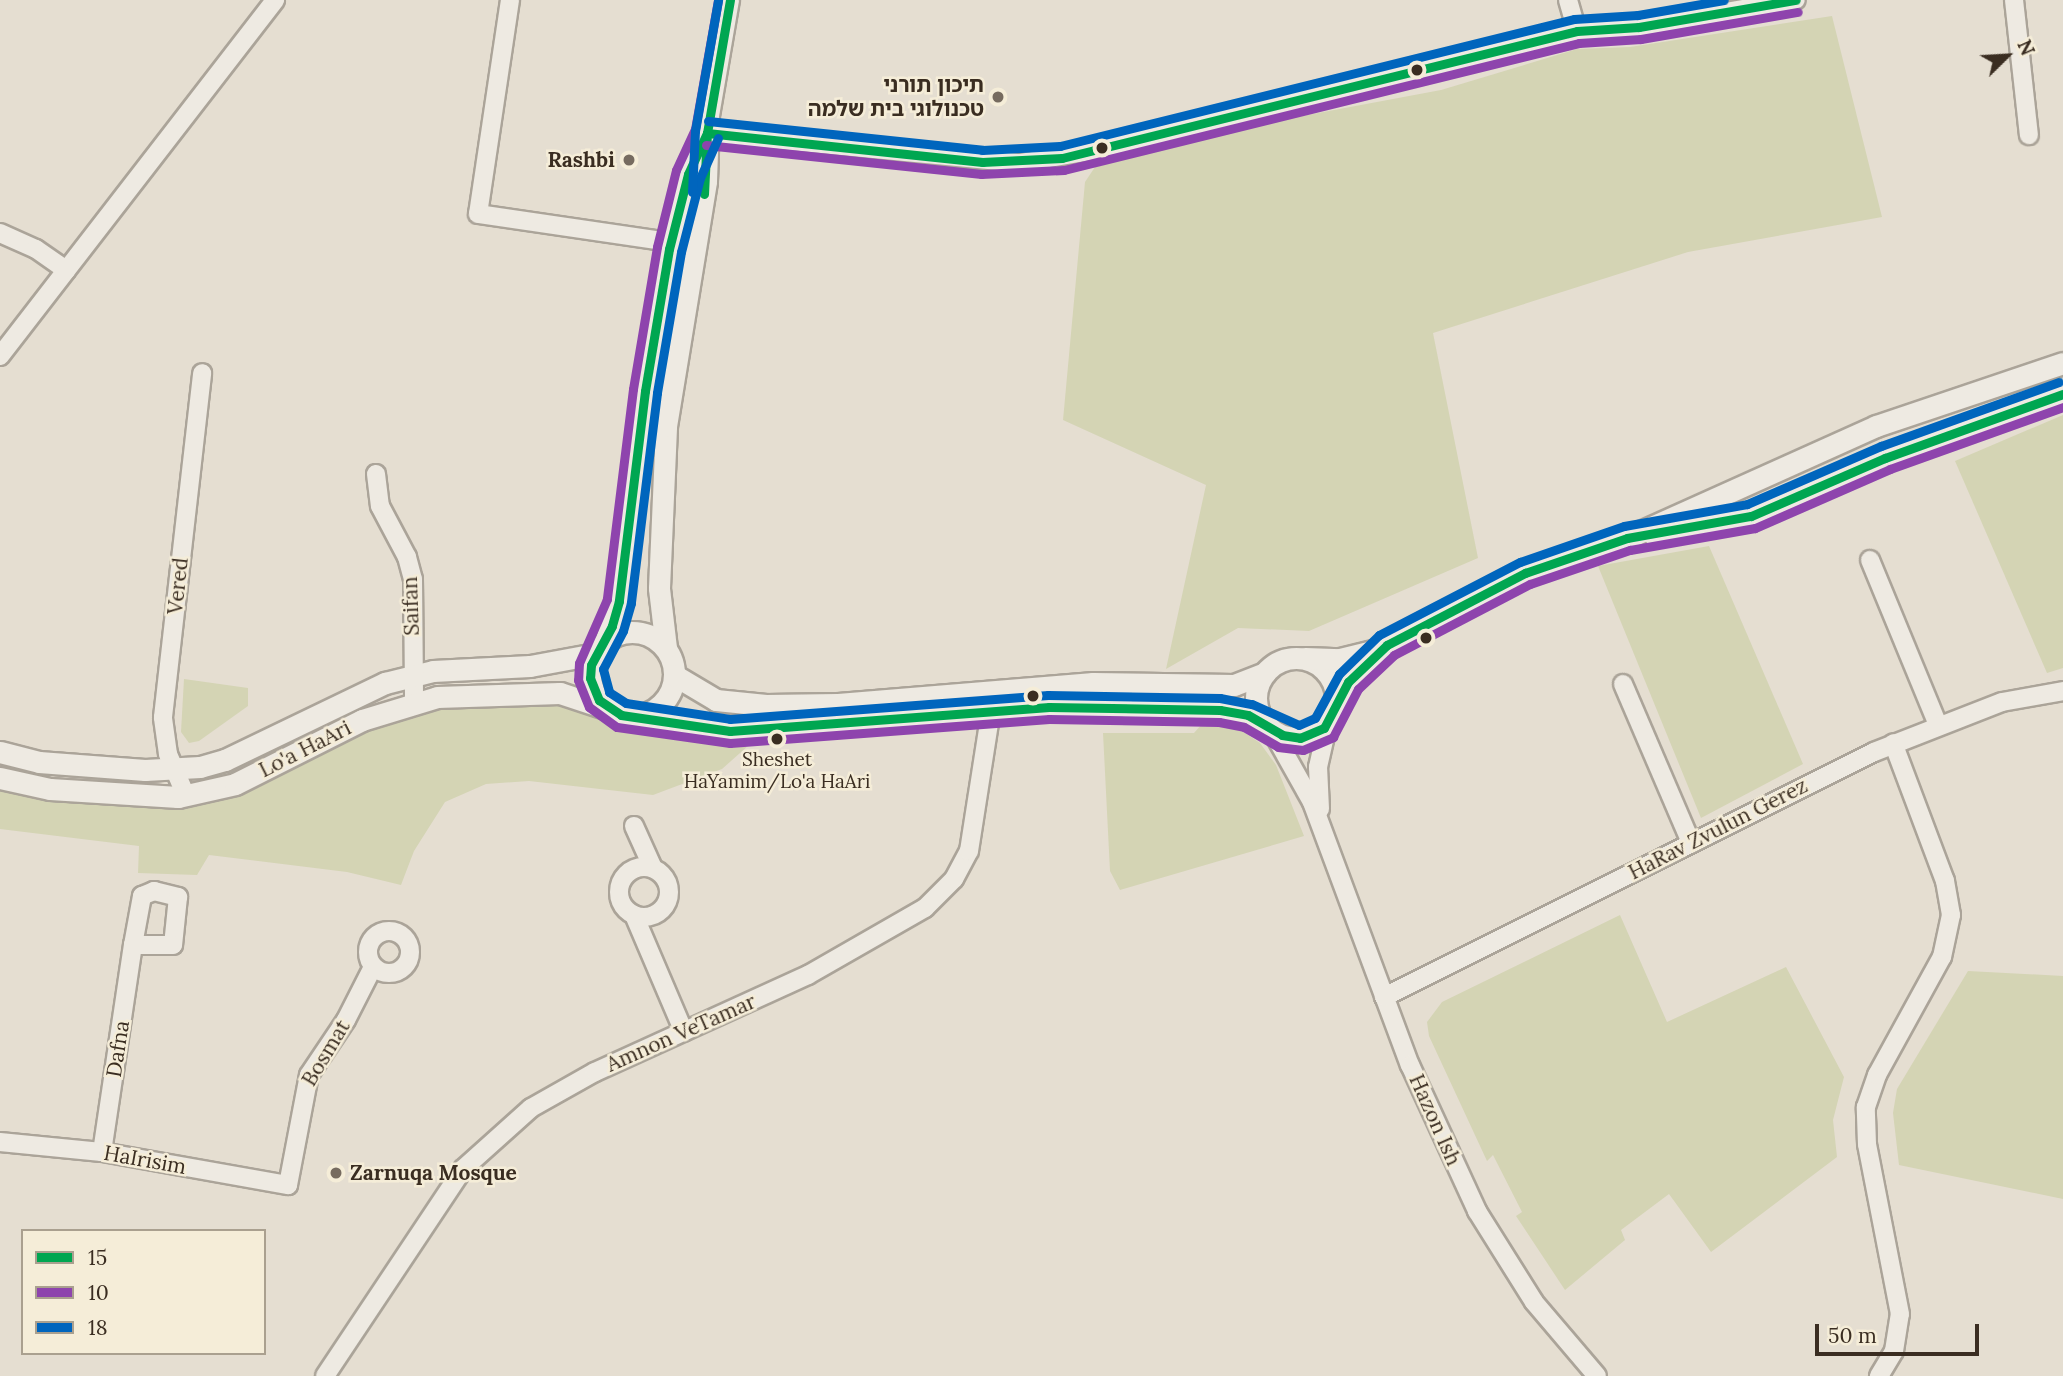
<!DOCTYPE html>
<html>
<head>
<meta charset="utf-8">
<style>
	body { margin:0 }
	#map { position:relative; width:2063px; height:1376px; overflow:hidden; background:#e5ded1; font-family:Lora,"Noto Sans Hebrew",serif }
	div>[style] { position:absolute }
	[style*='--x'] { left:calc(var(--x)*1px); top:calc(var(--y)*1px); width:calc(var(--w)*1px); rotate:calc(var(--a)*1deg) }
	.green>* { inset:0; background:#d4d4b4 }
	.roads { filter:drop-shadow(2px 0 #aba499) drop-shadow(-2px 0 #aba499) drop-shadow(0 2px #aba499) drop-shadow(0 -2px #aba499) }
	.minor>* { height:18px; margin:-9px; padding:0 9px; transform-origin:9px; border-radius:9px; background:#eeeae2 }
	.minor>.ring { margin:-9px; padding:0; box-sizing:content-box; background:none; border:18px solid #eeeae2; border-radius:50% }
	.tertiary>* { height:21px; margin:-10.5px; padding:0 10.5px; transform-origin:10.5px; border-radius:10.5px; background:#eeeae2 }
	.tertiary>.ring { margin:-10.5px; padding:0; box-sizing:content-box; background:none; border:21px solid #eeeae2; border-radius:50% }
	.bus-1>* { height:9px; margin:-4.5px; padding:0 4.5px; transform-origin:4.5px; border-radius:4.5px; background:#00a651 }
	.bus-2>* { height:9px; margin:-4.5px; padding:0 4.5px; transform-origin:4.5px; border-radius:4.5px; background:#8e44ad }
	.bus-3>* { height:9px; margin:-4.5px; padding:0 4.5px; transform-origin:4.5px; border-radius:4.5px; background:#0065bd }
	.dots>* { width:19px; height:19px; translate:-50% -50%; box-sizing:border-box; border:4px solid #f5edd8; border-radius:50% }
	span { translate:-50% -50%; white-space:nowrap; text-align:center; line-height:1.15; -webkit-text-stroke:5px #f5edd8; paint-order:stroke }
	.bus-label { font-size:19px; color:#3a2d21 }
	.poi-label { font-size:21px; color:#3a2d21; font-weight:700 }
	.right { translate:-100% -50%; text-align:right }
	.left { translate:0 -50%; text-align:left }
	.street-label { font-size:21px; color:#3a2d21 }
	.legend { position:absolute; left:21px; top:1229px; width:245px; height:126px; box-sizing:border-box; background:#f5edd8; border:2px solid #aaa08f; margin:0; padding:9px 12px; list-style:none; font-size:21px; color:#3a2d21 }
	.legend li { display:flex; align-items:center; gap:14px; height:35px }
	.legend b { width:35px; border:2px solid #aaa08f }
	.north { position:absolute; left:1972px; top:21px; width:70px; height:70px; -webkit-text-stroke:5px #f5edd8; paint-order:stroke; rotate:66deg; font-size:19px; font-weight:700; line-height:28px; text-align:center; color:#3a2d21 }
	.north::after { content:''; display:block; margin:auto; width:24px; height:32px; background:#3a2d21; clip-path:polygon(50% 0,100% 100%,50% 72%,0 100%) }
	.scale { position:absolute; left:1815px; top:1324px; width:164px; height:32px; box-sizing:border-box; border:4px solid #3a2d21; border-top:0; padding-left:9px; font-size:21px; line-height:24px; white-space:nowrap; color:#3a2d21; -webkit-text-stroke:5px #f5edd8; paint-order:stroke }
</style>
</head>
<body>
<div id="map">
	<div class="green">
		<i style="clip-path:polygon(1832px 16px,1882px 217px,1688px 252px,1433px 333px,1478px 558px,1309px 631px,1238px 628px,1166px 669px,1206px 485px,1063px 420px,1085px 182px,1101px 158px,1130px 148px,1441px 90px,1577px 49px,1630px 47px)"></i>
		<i style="clip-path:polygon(2063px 415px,2063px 668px,2047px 673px,1955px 461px)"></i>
		<i style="clip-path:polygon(1709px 546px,1803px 764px,1701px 818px,1598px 566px)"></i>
		<i style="clip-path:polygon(184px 679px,248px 688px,248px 706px,199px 741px,189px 743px,181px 732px)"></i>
		<i style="clip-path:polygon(555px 699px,624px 727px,673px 730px,749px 745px,722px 769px,653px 795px,529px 781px,486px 784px,445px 802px,414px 851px,401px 885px,347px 872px,209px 855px,197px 875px,138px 873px,139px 846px,0 829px,0 790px,181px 803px,376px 720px,425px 707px)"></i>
		<i style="clip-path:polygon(1202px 724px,1239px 729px,1260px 743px,1276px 765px,1304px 836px,1120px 890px,1110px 871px,1103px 733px,1194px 733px)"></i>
		<i style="clip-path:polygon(1620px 915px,1667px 1022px,1786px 967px,1844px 1077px,1833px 1120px,1837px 1157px,1711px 1252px,1669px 1194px,1621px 1230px,1625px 1240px,1565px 1290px,1516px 1216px,1522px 1212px,1493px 1155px,1487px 1161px,1429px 1036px,1427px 1022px,1442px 1002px)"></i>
		<i style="clip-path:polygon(1968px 971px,2063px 976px,2063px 1199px,1899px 1165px,1893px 1113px,1897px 1089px)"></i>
	</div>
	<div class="roads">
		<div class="minor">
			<i style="--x:510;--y:0;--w:216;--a:98.5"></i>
			<i style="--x:478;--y:214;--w:194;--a:8.3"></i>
			<i style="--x:730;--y:0;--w:135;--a:99.8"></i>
			<i style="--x:707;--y:133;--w:314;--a:5.5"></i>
			<i style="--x:1020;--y:163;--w:84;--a:-9.6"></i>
			<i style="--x:1103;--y:149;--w:488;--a:-14"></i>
			<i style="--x:1577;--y:31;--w:62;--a:-3.7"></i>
			<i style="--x:1639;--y:27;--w:159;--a:-9.8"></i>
			<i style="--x:1568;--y:0;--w:32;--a:74"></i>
			<i style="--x:2014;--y:0;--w:136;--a:83.7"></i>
			<i style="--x:0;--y:233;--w:39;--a:24"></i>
			<i style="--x:36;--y:249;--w:37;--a:35"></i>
			<i style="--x:0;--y:356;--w:450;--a:-52.3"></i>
			<i style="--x:376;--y:474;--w:32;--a:83"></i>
			<i style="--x:380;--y:506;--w:58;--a:62.1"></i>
			<i style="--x:407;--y:557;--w:23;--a:75"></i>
			<i style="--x:413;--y:579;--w:123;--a:89.5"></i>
			<i style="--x:1870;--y:560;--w:178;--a:67.6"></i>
			<i style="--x:1623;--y:684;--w:173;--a:66.8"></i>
			<i style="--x:1271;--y:729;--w:84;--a:60.7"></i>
			<i style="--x:1312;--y:802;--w:281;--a:69.6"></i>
			<i style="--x:1410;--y:1065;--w:161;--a:65.3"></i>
			<i style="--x:1477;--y:1211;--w:107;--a:57.9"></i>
			<i style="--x:1534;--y:1302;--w:97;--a:49.6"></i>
			<i style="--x:186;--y:796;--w:46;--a:-113.2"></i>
			<i style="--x:168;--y:754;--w:37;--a:-98"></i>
			<i style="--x:163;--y:717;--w:346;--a:-83.5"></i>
			<i style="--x:1320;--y:809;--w:42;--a:-92.7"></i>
			<i style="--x:1318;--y:767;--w:45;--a:-77.2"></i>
			<i style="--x:634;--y:826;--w:46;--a:65.7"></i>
			<i class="ring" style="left:619px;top:867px;width:32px;height:32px"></i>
			<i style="--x:634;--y:915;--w:127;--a:66.9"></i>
			<i class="ring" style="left:368px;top:931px;width:24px;height:24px"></i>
			<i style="--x:1384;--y:997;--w:548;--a:-26.57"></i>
			<i style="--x:1874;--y:752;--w:137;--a:-21.3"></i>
			<i style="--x:2002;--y:702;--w:62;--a:-10.2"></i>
			<i style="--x:0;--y:1142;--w:102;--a:5.6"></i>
			<i style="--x:102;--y:1152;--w:189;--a:10.1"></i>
			<i style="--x:288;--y:1185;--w:112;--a:-79.2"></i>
			<i style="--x:309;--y:1075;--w:66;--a:-56.1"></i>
			<i style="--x:346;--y:1020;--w:59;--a:-63"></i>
			<i style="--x:102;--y:1152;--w:209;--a:-81.5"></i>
			<i style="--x:133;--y:945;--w:50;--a:-79.6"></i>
			<i style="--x:142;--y:896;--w:13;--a:-23"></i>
			<i style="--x:154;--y:891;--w:25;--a:14"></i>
			<i style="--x:178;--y:897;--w:48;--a:95.9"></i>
			<i style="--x:173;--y:945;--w:40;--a:180"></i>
			<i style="--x:325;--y:1376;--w:249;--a:-56.3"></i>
			<i style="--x:463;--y:1169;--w:91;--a:-41.9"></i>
			<i style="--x:531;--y:1108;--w:73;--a:-29.4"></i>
			<i style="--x:595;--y:1072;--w:234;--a:-24.5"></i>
			<i style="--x:808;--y:975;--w:135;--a:-29.8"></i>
			<i style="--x:925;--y:908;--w:41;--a:-45"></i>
			<i style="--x:954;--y:879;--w:32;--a:-62"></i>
			<i style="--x:969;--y:851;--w:155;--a:-81.1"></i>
			<i style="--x:1879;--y:1376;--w:29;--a:-59"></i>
			<i style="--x:1894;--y:1351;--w:37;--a:-81"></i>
			<i style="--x:1900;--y:1314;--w:173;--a:-101"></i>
			<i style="--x:1867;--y:1144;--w:37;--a:-92"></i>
			<i style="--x:1866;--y:1107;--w:34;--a:-71"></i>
			<i style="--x:1877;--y:1075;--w:135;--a:-61.2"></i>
			<i style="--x:1942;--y:957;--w:43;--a:-77.9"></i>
			<i style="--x:1951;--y:915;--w:35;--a:-100"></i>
			<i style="--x:1945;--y:881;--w:147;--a:-110.6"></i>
		</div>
		<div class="tertiary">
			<i style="--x:1653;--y:534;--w:100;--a:-10.4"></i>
			<i style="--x:1751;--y:516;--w:146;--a:-23.4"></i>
			<i style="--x:1885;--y:458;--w:189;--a:-19.8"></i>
			<i class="ring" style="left:590px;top:632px;width:63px;height:63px"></i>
			<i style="--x:605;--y:642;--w:43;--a:-71.1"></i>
			<i style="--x:619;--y:601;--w:212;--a:-82.9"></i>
			<i style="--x:645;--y:391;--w:144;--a:-80.4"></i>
			<i style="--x:669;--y:249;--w:77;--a:-75.8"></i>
			<i style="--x:688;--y:174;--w:45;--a:-65.1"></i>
			<i style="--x:666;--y:648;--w:60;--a:-96.7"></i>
			<i style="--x:659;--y:588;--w:162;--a:-87.5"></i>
			<i style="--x:666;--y:426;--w:248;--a:-80.7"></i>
			<i style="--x:706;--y:181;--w:38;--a:-88"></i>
			<i class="ring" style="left:1256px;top:658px;width:59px;height:59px"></i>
			<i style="--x:1305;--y:658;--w:35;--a:2"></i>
			<i style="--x:1340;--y:659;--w:41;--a:-14"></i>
			<i style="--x:1380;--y:649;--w:164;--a:-27.7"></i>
			<i style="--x:1525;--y:573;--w:108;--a:-18.9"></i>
			<i style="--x:1627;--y:538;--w:273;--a:-24.2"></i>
			<i style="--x:1876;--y:426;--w:197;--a:-18.6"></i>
			<i style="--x:674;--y:675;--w:49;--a:30.8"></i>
			<i style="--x:716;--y:700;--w:50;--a:5.7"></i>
			<i style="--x:766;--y:705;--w:72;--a:-0.8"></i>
			<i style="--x:838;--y:704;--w:256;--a:-4.7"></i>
			<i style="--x:1093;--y:683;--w:141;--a:0.8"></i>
			<i style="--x:1234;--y:685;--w:33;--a:-21"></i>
			<i style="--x:1337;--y:704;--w:25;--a:-63"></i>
			<i style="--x:1348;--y:682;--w:45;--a:-44.1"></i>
			<i style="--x:634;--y:717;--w:97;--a:8.3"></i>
			<i style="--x:730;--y:731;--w:49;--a:-1.2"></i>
			<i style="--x:779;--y:730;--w:271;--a:-4.9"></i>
			<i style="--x:1049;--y:707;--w:176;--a:1.3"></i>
			<i style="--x:1225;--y:711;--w:44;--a:18.4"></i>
			<i style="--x:0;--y:752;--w:40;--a:14.4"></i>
			<i style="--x:39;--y:762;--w:106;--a:4.3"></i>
			<i style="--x:145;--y:770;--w:55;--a:-3.1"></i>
			<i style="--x:200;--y:767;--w:26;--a:-16"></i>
			<i style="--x:225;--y:760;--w:178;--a:-25.7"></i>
			<i style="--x:385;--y:683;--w:49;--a:-14"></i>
			<i style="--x:433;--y:671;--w:97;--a:-3"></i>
			<i style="--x:530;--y:666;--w:66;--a:-10.5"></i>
			<i style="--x:0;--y:778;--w:51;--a:12.4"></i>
			<i style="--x:50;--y:789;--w:128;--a:3.6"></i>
			<i style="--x:178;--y:797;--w:58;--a:-12.8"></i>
			<i style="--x:235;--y:784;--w:142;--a:-26.7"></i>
			<i style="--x:362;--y:720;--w:78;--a:-17"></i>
			<i style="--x:437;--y:697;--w:123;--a:-1.9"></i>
			<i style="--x:560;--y:693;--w:51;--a:18.4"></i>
		</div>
	</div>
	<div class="bus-1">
		<i style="--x:707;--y:133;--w:45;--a:114.9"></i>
		<i style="--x:688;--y:174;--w:77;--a:104.2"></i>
		<i style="--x:669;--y:249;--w:144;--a:99.6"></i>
		<i style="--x:645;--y:391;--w:212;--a:97.1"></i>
		<i style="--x:619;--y:601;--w:26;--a:106"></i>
		<i style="--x:612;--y:626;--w:44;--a:118.3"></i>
		<i style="--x:591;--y:665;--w:13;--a:94"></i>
		<i style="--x:590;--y:678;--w:24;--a:68"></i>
		<i style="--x:599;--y:700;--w:27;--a:34"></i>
		<i style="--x:621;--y:715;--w:110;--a:8.4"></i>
		<i style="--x:730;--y:731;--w:320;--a:-4.3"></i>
		<i style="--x:1049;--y:707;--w:171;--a:1"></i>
		<i style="--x:1220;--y:710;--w:28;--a:10"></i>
		<i style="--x:1248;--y:715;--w:39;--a:30"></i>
		<i style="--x:1282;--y:735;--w:18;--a:9"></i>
		<i style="--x:1300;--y:738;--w:26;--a:-23"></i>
		<i style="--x:1324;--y:728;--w:52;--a:-62.4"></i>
		<i style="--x:1348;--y:682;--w:54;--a:-43.5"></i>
		<i style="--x:1387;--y:645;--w:156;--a:-27.6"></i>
		<i style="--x:1525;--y:573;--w:108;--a:-18.9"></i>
		<i style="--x:1627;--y:538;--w:126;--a:-10.1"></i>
		<i style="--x:1751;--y:516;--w:146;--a:-23.4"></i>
		<i style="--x:1885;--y:458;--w:189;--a:-19.8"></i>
		<i style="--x:707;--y:133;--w:277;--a:6"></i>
		<i style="--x:982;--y:162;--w:80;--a:-2.9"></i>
		<i style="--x:1062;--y:158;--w:530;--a:-13.85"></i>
		<i style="--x:1577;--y:31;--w:62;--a:-3.7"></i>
		<i style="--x:1639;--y:27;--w:159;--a:-9.8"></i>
		<i style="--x:704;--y:194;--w:61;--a:-87.2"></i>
		<i style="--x:707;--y:133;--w:135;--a:-80.2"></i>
	</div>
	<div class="bus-2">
		<i style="--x:718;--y:0;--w:131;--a:100.1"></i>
		<i style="--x:695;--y:129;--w:45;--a:114.9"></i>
		<i style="--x:676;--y:170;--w:79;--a:103.9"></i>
		<i style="--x:657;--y:247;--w:144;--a:99.6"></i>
		<i style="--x:633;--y:389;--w:212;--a:97.1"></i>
		<i style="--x:607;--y:599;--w:70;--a:113.6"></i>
		<i style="--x:579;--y:663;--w:17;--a:93"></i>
		<i style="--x:578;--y:680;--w:29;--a:68"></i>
		<i style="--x:589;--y:707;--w:34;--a:36"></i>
		<i style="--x:617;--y:727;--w:114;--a:8.1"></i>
		<i style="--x:730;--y:743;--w:320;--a:-4.3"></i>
		<i style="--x:1049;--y:719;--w:170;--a:1"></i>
		<i style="--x:1219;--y:722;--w:25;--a:11"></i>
		<i style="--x:1244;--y:727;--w:39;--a:30"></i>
		<i style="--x:1278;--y:747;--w:25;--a:7"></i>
		<i style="--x:1303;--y:750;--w:33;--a:-23"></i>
		<i style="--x:1333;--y:737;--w:54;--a:-62.5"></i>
		<i style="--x:1358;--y:689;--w:50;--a:-43.4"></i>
		<i style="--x:1394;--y:655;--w:153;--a:-27.6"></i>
		<i style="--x:1530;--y:584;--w:106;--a:-18.8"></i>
		<i style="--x:1630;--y:550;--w:127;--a:-10"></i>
		<i style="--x:1755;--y:528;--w:147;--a:-23.6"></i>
		<i style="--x:1890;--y:469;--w:184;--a:-19.7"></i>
		<i style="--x:706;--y:145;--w:277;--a:6"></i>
		<i style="--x:981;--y:174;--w:83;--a:-2.8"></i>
		<i style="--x:1064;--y:170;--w:530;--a:-13.85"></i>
		<i style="--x:1579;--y:43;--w:62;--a:-3.7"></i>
		<i style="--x:1641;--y:39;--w:159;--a:-9.8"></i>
	</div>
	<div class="bus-3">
		<i style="--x:708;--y:121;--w:276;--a:6"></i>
		<i style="--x:982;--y:150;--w:78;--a:-2.9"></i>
		<i style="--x:1060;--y:146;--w:529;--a:-13.88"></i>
		<i style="--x:1574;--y:19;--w:64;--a:-3.6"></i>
		<i style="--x:1638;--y:15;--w:87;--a:-9.9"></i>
		<i style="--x:718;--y:138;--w:44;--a:114.2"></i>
		<i style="--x:700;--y:178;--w:76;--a:104.4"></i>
		<i style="--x:681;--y:252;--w:143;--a:99.7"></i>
		<i style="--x:657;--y:393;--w:212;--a:97.1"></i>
		<i style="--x:631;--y:603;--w:29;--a:106"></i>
		<i style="--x:623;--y:631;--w:43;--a:117.8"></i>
		<i style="--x:603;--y:669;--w:24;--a:75"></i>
		<i style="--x:609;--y:692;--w:20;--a:33"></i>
		<i style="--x:626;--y:703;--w:105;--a:8.7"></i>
		<i style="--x:730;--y:719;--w:319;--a:-4.3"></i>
		<i style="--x:1048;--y:695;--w:172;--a:1"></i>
		<i style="--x:1220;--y:698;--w:33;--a:11"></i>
		<i style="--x:1252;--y:704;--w:51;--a:24.1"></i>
		<i style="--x:1299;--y:725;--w:17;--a:-24"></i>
		<i style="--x:1315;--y:718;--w:50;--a:-61.4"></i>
		<i style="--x:1339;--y:674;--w:56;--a:-44.3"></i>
		<i style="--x:1379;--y:635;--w:159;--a:-27.4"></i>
		<i style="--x:1520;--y:562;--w:110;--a:-19.1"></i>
		<i style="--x:1624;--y:526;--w:125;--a:-10.1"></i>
		<i style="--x:1747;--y:504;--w:146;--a:-23.4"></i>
		<i style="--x:1881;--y:446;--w:189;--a:-19.8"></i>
		<i style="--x:692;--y:192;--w:61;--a:-87.2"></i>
		<i style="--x:695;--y:131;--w:133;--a:-80"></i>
	</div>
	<div class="dots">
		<i style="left:1417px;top:70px;background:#3a2d21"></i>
		<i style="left:998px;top:97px;background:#766b5f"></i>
		<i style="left:1102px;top:148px;background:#3a2d21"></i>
		<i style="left:629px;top:160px;background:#766b5f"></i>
		<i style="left:1426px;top:638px;background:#3a2d21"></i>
		<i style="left:1033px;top:696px;background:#3a2d21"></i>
		<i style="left:777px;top:739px;background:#3a2d21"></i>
		<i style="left:336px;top:1173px;background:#766b5f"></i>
	</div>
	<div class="bus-label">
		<span style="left:777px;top:771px">Sheshet<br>HaYamim/Lo'a HaAri</span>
	</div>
	<div class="poi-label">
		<span class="right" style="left:984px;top:97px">תיכון תורני<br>טכנולוגי בית שלמה</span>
		<span class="right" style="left:615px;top:160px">Rashbi</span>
		<span class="left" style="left:350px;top:1173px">Zarnuqa Mosque</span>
	</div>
	<div class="street-label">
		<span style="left:178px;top:586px;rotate:-84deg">Vered</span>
		<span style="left:411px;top:606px;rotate:-92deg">Saifan</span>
		<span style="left:305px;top:749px;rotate:-27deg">Lo'a HaAri</span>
		<span style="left:1718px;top:829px;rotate:-27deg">HaRav Zvulun Gerez</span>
		<span style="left:681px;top:1033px;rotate:-24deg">Amnon VeTamar</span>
		<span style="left:118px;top:1049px;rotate:-81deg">Dafna</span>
		<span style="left:326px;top:1053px;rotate:-59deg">Bosmat</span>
		<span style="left:1435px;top:1120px;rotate:66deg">Hazon Ish</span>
		<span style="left:145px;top:1160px;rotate:10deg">HaIrisim</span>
	</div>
	<ul class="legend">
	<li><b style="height:9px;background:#00a651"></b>15</li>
	<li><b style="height:9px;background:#8e44ad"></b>10</li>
	<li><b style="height:9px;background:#0065bd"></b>18</li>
	</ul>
	<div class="north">N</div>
	<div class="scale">50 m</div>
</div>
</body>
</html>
